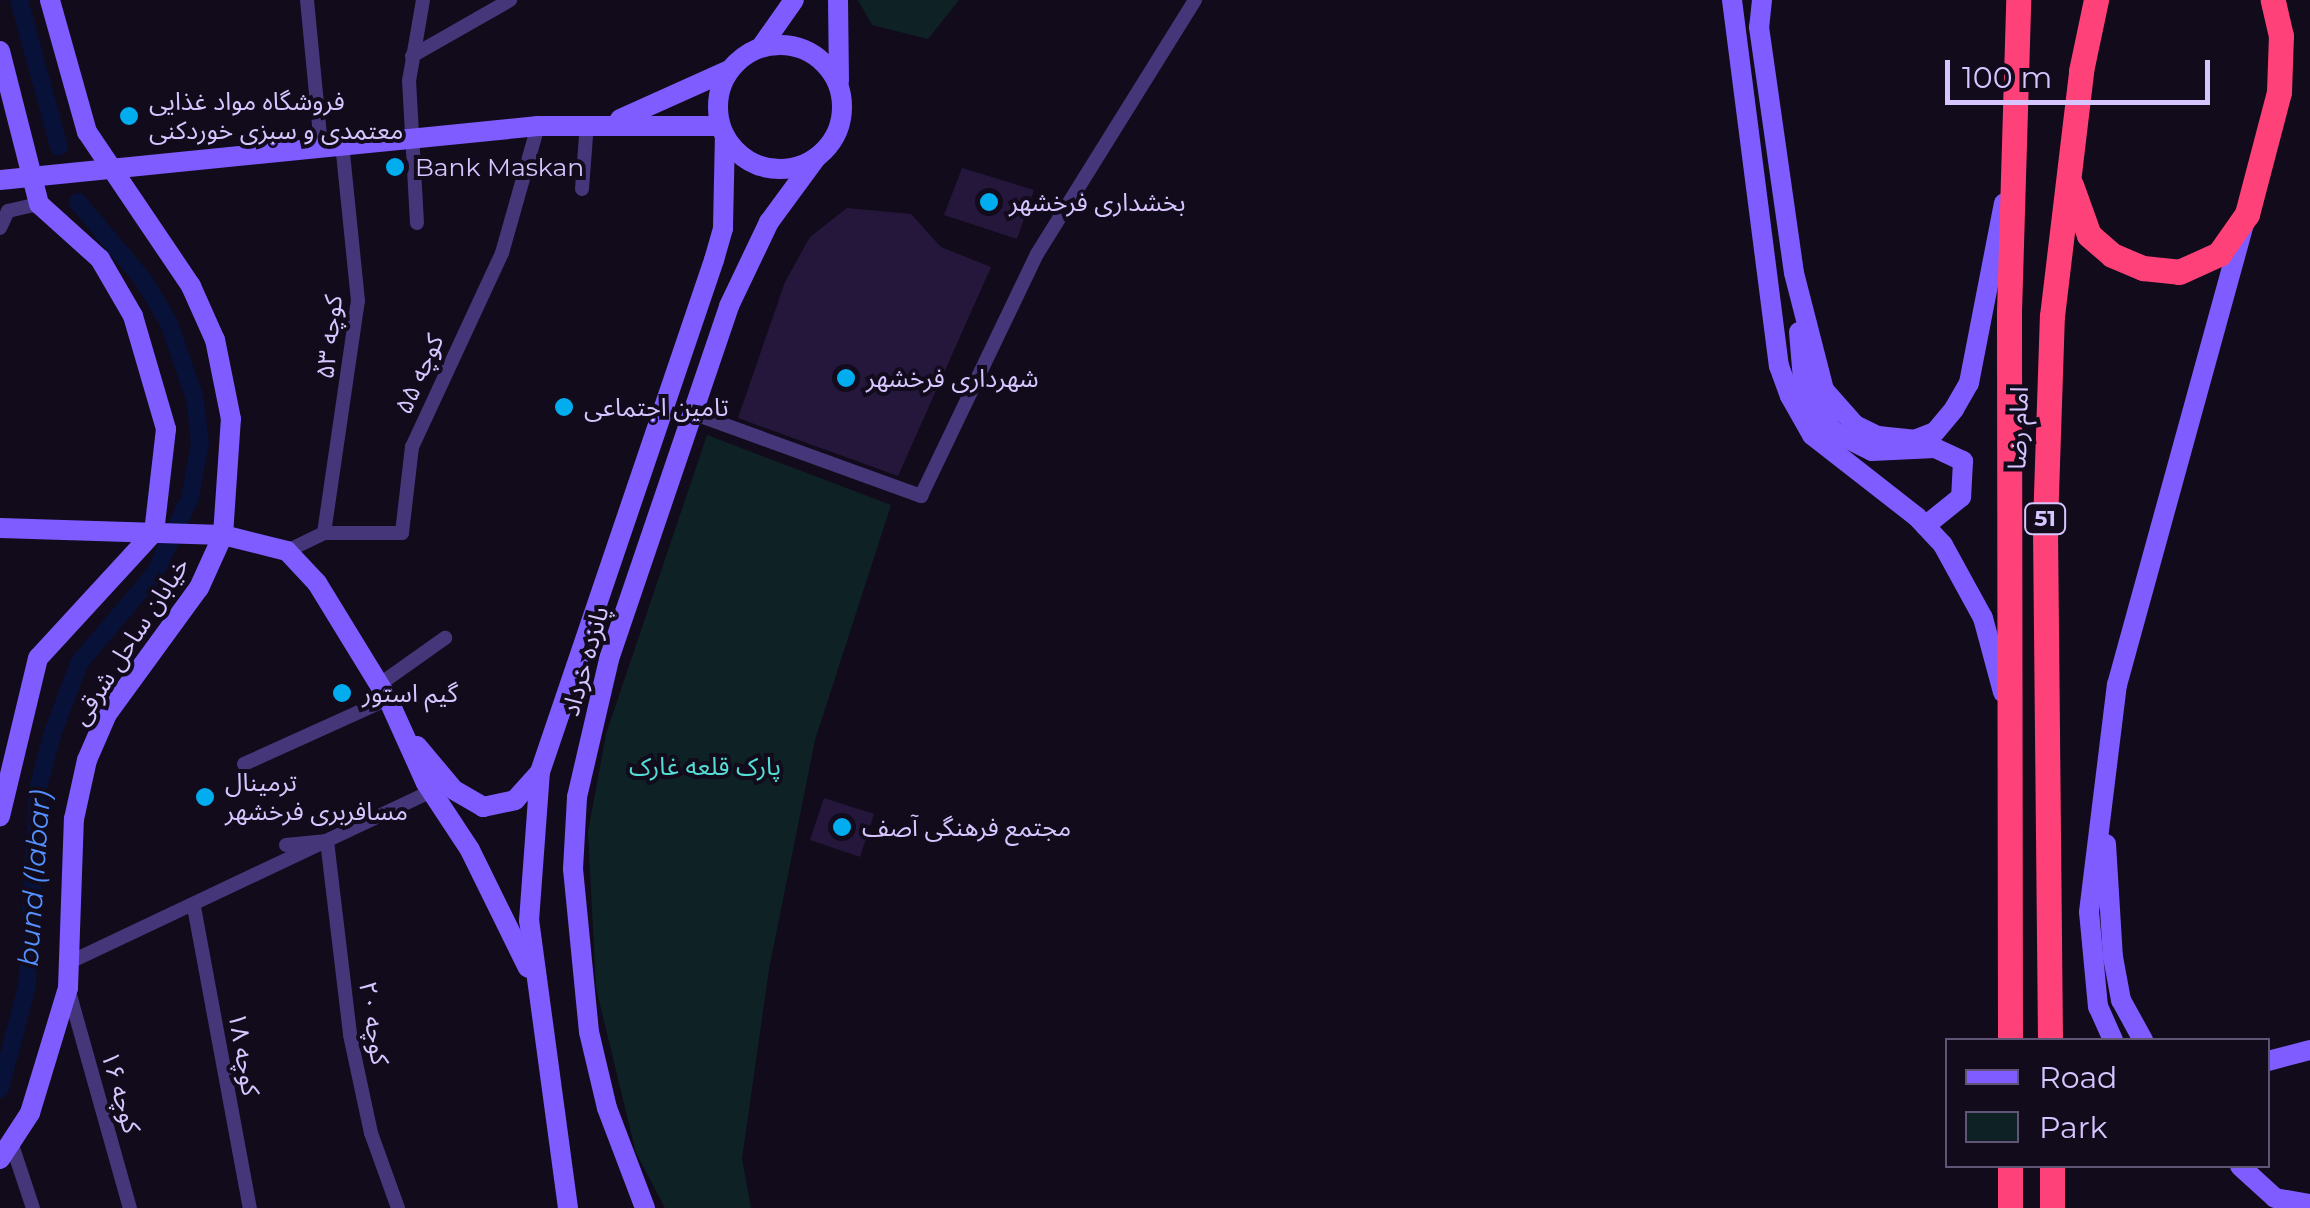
<!DOCTYPE html>
<html>
<head>
<meta charset="utf-8">
<style>
	body { margin:0 }
	#map { position:relative; width:2310px; height:1208px; overflow:hidden; background:#110b1b; font-family:Montserrat,"Noto Sans Arabic",sans-serif }
	div>[style] { position:absolute }
	[style*='--x'] { left:calc(var(--x)*1px); top:calc(var(--y)*1px); width:calc(var(--w)*1px); rotate:calc(var(--a)*1deg) }
	.green>* { inset:0; background:#0e2225 }
	.canal>* { height:18px; margin:-9px; padding:0 9px; transform-origin:9px; border-radius:9px; background:#081137 }
	.building>* { inset:0; background:#25173c }
	.street>* { height:14px; margin:-7px; padding:0 7px; transform-origin:7px; border-radius:7px; background:#45367a }
	.secondary>* { height:20px; margin:-10px; padding:0 10px; transform-origin:10px; border-radius:10px; background:#7e5cff }
	.secondary>.ring { margin:-10px; padding:0; box-sizing:content-box; background:none; border:20px solid #7e5cff; border-radius:50% }
	.highway>* { height:25px; margin:-12.5px; padding:0 12.5px; transform-origin:12.5px; border-radius:12.5px; background:#fe4179 }
	.dots>* { width:28px; height:28px; translate:-50% -50%; box-sizing:border-box; border:5px solid #110b1b; border-radius:50% }
	span { translate:-50% -50%; white-space:nowrap; text-align:center; line-height:1.15; -webkit-text-stroke:8px #110b1b; paint-order:stroke }
	.shield-label span { padding:2px 8px; background:#110b1b; border:2px solid; border-radius:8px; -webkit-text-stroke-width:0 }
	.shield-label { font-size:22px; color:#d6c5ff; font-weight:700 }
	.poi-label { font-size:25px; color:#d6c5ff }
	.left { translate:0 -50%; text-align:left }
	.street-label { font-size:25px; color:#d6c5ff }
	.park-label { font-size:25px; color:#53ddd4 }
	.water-label { font-size:28px; color:#5490ff; font-style:italic }
	.legend { position:absolute; left:1945px; top:1038px; width:325px; height:130px; box-sizing:border-box; background:#110b1b; border:2px solid #605576; margin:0; padding:12px 18px; list-style:none; font-size:30px; color:#d6c5ff }
	.legend li { display:flex; align-items:center; gap:20px; height:50px }
	.legend b { width:50px; border:2px solid #605576 }
	.scale { position:absolute; left:1945px; top:60px; width:265px; height:45px; box-sizing:border-box; border:5px solid #d6c5ff; border-top:0; padding-left:12px; font-size:30px; line-height:35px; white-space:nowrap; color:#d6c5ff; -webkit-text-stroke:8px #110b1b; paint-order:stroke }
</style>
</head>
<body>
<div id="map">
	<div class="green">
		<i style="clip-path:polygon(858px 0,959px 0,928px 39px,872px 25px)"></i>
		<i style="clip-path:polygon(707px 435px,891px 505px,815px 740px,769px 969px,742px 1159px,751px 1208px,665px 1208px,636px 1153px,596px 988px,588px 832px,606px 734px)"></i>
	</div>
	<div class="canal">
		<i style="--x:19;--y:0;--w:152;--a:74.8"></i>
		<i style="--x:0;--y:1089;--w:106;--a:-75.3"></i>
		<i style="--x:27;--y:986;--w:198;--a:-86.8"></i>
		<i style="--x:38;--y:788;--w:55;--a:-75.2"></i>
		<i style="--x:52;--y:735;--w:77;--a:-69.4"></i>
		<i style="--x:79;--y:663;--w:118;--a:-49.8"></i>
		<i style="--x:155;--y:573;--w:83;--a:-65"></i>
		<i style="--x:190;--y:498;--w:56;--a:-79.7"></i>
		<i style="--x:200;--y:443;--w:44;--a:-96.5"></i>
		<i style="--x:195;--y:399;--w:80;--a:-108.9"></i>
		<i style="--x:169;--y:323;--w:49;--a:-120.8"></i>
		<i style="--x:144;--y:281;--w:103;--a:-129.9"></i>
	</div>
	<div class="building">
		<i style="clip-path:polygon(962px 168px,1034px 190px,1017px 239px,944px 215px)"></i>
		<i style="clip-path:polygon(847px 208px,911px 214px,941px 247px,991px 267px,898px 476px,738px 418px,785px 282px,810px 237px)"></i>
		<i style="clip-path:polygon(824px 798px,874px 814px,860px 857px,810px 840px)"></i>
	</div>
	<div class="street">
		<i style="--x:307;--y:0;--w:147;--a:84.5"></i>
		<i style="--x:412;--y:56;--w:113;--a:-29.7"></i>
		<i style="--x:582;--y:189;--w:66;--a:-85.7"></i>
		<i style="--x:417;--y:223;--w:142;--a:-93.2"></i>
		<i style="--x:409;--y:81;--w:82;--a:-80.2"></i>
		<i style="--x:0;--y:228;--w:19;--a:-65"></i>
		<i style="--x:8;--y:211;--w:32;--a:-13"></i>
		<i style="--x:692;--y:413;--w:244;--a:19.9"></i>
		<i style="--x:921;--y:496;--w:268;--a:-64.4"></i>
		<i style="--x:1037;--y:254;--w:299;--a:-58.1"></i>
		<i style="--x:324;--y:533;--w:234;--a:-81.7"></i>
		<i style="--x:358;--y:301;--w:158;--a:-95.8"></i>
		<i style="--x:287;--y:551;--w:41;--a:-25.9"></i>
		<i style="--x:324;--y:533;--w:78;--a:0"></i>
		<i style="--x:402;--y:533;--w:87;--a:-83.4"></i>
		<i style="--x:412;--y:447;--w:214;--a:-65.1"></i>
		<i style="--x:502;--y:253;--w:132;--a:-74.2"></i>
		<i style="--x:380;--y:684;--w:80;--a:-35.3"></i>
		<i style="--x:244;--y:764;--w:158;--a:-24.3"></i>
		<i style="--x:286;--y:845;--w:41;--a:-5.6"></i>
		<i style="--x:327;--y:841;--w:195;--a:83.2"></i>
		<i style="--x:350;--y:1035;--w:100;--a:77.9"></i>
		<i style="--x:371;--y:1133;--w:80;--a:70.2"></i>
		<i style="--x:194;--y:907;--w:306;--a:79.5"></i>
		<i style="--x:70;--y:962;--w:399;--a:-25.3"></i>
		<i style="--x:68;--y:988;--w:229;--a:74.3"></i>
		<i style="--x:12;--y:1145;--w:66;--a:71.6"></i>
	</div>
	<div class="secondary">
		<i style="--x:838;--y:0;--w:81;--a:89.3"></i>
		<i style="--x:1732;--y:0;--w:369;--a:82.7"></i>
		<i style="--x:1779;--y:366;--w:32;--a:70"></i>
		<i style="--x:1790;--y:396;--w:45;--a:60.6"></i>
		<i style="--x:1812;--y:435;--w:133;--a:38"></i>
		<i style="--x:1917;--y:517;--w:38;--a:47"></i>
		<i style="--x:1943;--y:545;--w:83;--a:61.3"></i>
		<i style="--x:1983;--y:618;--w:77;--a:74.9"></i>
		<i style="--x:1762;--y:0;--w:27;--a:96"></i>
		<i style="--x:1759;--y:27;--w:248;--a:81.9"></i>
		<i style="--x:1794;--y:273;--w:121;--a:75.6"></i>
		<i style="--x:1824;--y:390;--w:47;--a:48.5"></i>
		<i style="--x:1855;--y:425;--w:25;--a:26"></i>
		<i style="--x:1878;--y:436;--w:36;--a:6"></i>
		<i style="--x:1914;--y:440;--w:22;--a:-21"></i>
		<i style="--x:1935;--y:432;--w:30;--a:-50"></i>
		<i style="--x:1954;--y:409;--w:30;--a:-60"></i>
		<i style="--x:1969;--y:383;--w:183;--a:-79"></i>
		<i class="ring" style="left:718px;top:45px;width:104px;height:104px"></i>
		<i style="--x:761;--y:47;--w:57;--a:-54.9"></i>
		<i style="--x:0;--y:51;--w:158;--a:75.7"></i>
		<i style="--x:39;--y:204;--w:82;--a:42"></i>
		<i style="--x:100;--y:259;--w:66;--a:59.9"></i>
		<i style="--x:133;--y:316;--w:118;--a:73.7"></i>
		<i style="--x:166;--y:429;--w:104;--a:96.6"></i>
		<i style="--x:154;--y:532;--w:171;--a:132.6"></i>
		<i style="--x:38;--y:658;--w:163;--a:103.5"></i>
		<i style="--x:620;--y:119;--w:120;--a:-24.2"></i>
		<i style="--x:0;--y:180;--w:541;--a:-5.73"></i>
		<i style="--x:538;--y:126;--w:182;--a:0"></i>
		<i style="--x:1799;--y:332;--w:59;--a:85.2"></i>
		<i style="--x:1804;--y:391;--w:51;--a:53.8"></i>
		<i style="--x:1834;--y:432;--w:42;--a:26.6"></i>
		<i style="--x:1872;--y:451;--w:63;--a:-2.7"></i>
		<i style="--x:1935;--y:448;--w:31;--a:25"></i>
		<i style="--x:1963;--y:461;--w:36;--a:93"></i>
		<i style="--x:1961;--y:497;--w:46;--a:141.1"></i>
		<i style="--x:0;--y:528;--w:223;--a:1.8"></i>
		<i style="--x:223;--y:535;--w:66;--a:14"></i>
		<i style="--x:287;--y:551;--w:44;--a:46.8"></i>
		<i style="--x:317;--y:583;--w:136;--a:58.5"></i>
		<i style="--x:388;--y:699;--w:92;--a:65.7"></i>
		<i style="--x:426;--y:783;--w:80;--a:56.7"></i>
		<i style="--x:470;--y:850;--w:131;--a:63.8"></i>
		<i style="--x:417;--y:746;--w:57;--a:49.9"></i>
		<i style="--x:454;--y:790;--w:34;--a:30"></i>
		<i style="--x:483;--y:807;--w:33;--a:-12"></i>
		<i style="--x:515;--y:800;--w:36;--a:-48"></i>
		<i style="--x:2106;--y:844;--w:113;--a:86.5"></i>
		<i style="--x:2113;--y:957;--w:44;--a:79.5"></i>
		<i style="--x:2121;--y:1000;--w:46;--a:61.2"></i>
		<i style="--x:2113;--y:1040;--w:36;--a:-114"></i>
		<i style="--x:2098;--y:1007;--w:95;--a:-95.4"></i>
		<i style="--x:2089;--y:912;--w:229;--a:-83"></i>
		<i style="--x:2117;--y:685;--w:477;--a:-74.6"></i>
		<i style="--x:2268;--y:1061;--w:43;--a:-14.7"></i>
		<i style="--x:0;--y:1159;--w:55;--a:-56.9"></i>
		<i style="--x:30;--y:1113;--w:131;--a:-73.1"></i>
		<i style="--x:68;--y:988;--w:169;--a:-88"></i>
		<i style="--x:74;--y:819;--w:60;--a:-77.6"></i>
		<i style="--x:87;--y:760;--w:50;--a:-66.5"></i>
		<i style="--x:107;--y:714;--w:156;--a:-53.9"></i>
		<i style="--x:199;--y:588;--w:58;--a:-65.6"></i>
		<i style="--x:223;--y:535;--w:116;--a:-86.1"></i>
		<i style="--x:231;--y:419;--w:81;--a:-101.4"></i>
		<i style="--x:215;--y:340;--w:59;--a:-114"></i>
		<i style="--x:191;--y:286;--w:186;--a:-124"></i>
		<i style="--x:87;--y:132;--w:137;--a:-105.7"></i>
		<i style="--x:2240;--y:1166;--w:47;--a:42.4"></i>
		<i style="--x:2275;--y:1198;--w:36;--a:10"></i>
		<i style="--x:568;--y:1208;--w:290;--a:-97.7"></i>
		<i style="--x:529;--y:921;--w:149;--a:-85.8"></i>
		<i style="--x:540;--y:772;--w:541;--a:-71.23"></i>
		<i style="--x:714;--y:260;--w:33;--a:-74"></i>
		<i style="--x:723;--y:228;--w:92;--a:-88.8"></i>
		<i style="--x:645;--y:1208;--w:107;--a:-110.8"></i>
		<i style="--x:607;--y:1108;--w:78;--a:-103.3"></i>
		<i style="--x:589;--y:1032;--w:164;--a:-95.6"></i>
		<i style="--x:573;--y:869;--w:72;--a:-86.8"></i>
		<i style="--x:577;--y:797;--w:142;--a:-76.9"></i>
		<i style="--x:609;--y:659;--w:373;--a:-71.2"></i>
		<i style="--x:729;--y:306;--w:93;--a:-64.5"></i>
		<i style="--x:769;--y:222;--w:79;--a:-53.7"></i>
	</div>
	<div class="highway">
		<i style="--x:2071;--y:185;--w:53;--a:70.2"></i>
		<i style="--x:2089;--y:235;--w:30;--a:41"></i>
		<i style="--x:2112;--y:255;--w:34;--a:23"></i>
		<i style="--x:2143;--y:268;--w:36;--a:6"></i>
		<i style="--x:2179;--y:272;--w:44;--a:-24.2"></i>
		<i style="--x:2219;--y:254;--w:49;--a:-55"></i>
		<i style="--x:2247;--y:214;--w:126;--a:-75.3"></i>
		<i style="--x:2279;--y:92;--w:56;--a:-88"></i>
		<i style="--x:2281;--y:36;--w:37;--a:-103"></i>
		<i style="--x:2010;--y:1040;--w:728;--a:-90.08"></i>
		<i style="--x:2009;--y:312;--w:312;--a:-88.3"></i>
		<i style="--x:2050;--y:1040;--w:516;--a:-90.56"></i>
		<i style="--x:2045;--y:524;--w:208;--a:-88.1"></i>
		<i style="--x:2052;--y:316;--w:247;--a:-83.2"></i>
		<i style="--x:2081;--y:71;--w:73;--a:-78.1"></i>
		<i style="--x:2052;--y:1166;--w:42;--a:90"></i>
		<i style="--x:2010;--y:1208;--w:42;--a:-90"></i>
	</div>
	<div class="dots">
		<i style="left:129px;top:116px;background:#01acef"></i>
		<i style="left:395px;top:167px;background:#01acef"></i>
		<i style="left:989px;top:202px;background:#01acef"></i>
		<i style="left:846px;top:378px;background:#01acef"></i>
		<i style="left:564px;top:407px;background:#01acef"></i>
		<i style="left:342px;top:693px;background:#01acef"></i>
		<i style="left:205px;top:797px;background:#01acef"></i>
		<i style="left:842px;top:827px;background:#01acef"></i>
	</div>
	<div class="shield-label">
		<span style="left:2045px;top:519px">51</span>
	</div>
	<div class="poi-label">
		<span class="left" style="left:149px;top:116px">فروشگاه مواد غذایی<br>معتمدی و سبزی خوردکنی</span>
		<span class="left" style="left:415px;top:167px">Bank Maskan</span>
		<span class="left" style="left:1009px;top:202px">بخشداری فرخشهر</span>
		<span class="left" style="left:866px;top:378px">شهرداری فرخشهر</span>
		<span class="left" style="left:584px;top:407px">تامین اجتماعی</span>
		<span class="left" style="left:362px;top:693px">گیم استور</span>
		<span class="left" style="left:225px;top:797px">ترمینال<br>مسافربری فرخشهر</span>
		<span class="left" style="left:862px;top:827px">مجتمع فرهنگی آصف</span>
	</div>
	<div class="street-label">
		<span style="left:329px;top:337px;rotate:-84deg">کوچه ۵۳</span>
		<span style="left:419px;top:374px;rotate:-66deg">کوچه ۵۵</span>
		<span style="left:2018px;top:428px;rotate:-88deg">امام رضا</span>
		<span style="left:130px;top:641px;rotate:-57deg">خیابان ساحل شرقی</span>
		<span style="left:585px;top:661px;rotate:-74deg">پانزده خرداد</span>
		<span style="left:374px;top:1023px;rotate:81deg">کوچه ۲۰</span>
		<span style="left:244px;top:1054px;rotate:80deg">کوچه ۱۸</span>
		<span style="left:121px;top:1092px;rotate:74deg">کوچه ۱۶</span>
	</div>
	<div class="park-label">
		<span style="left:705px;top:766px">پارک قلعه غارک</span>
	</div>
	<div class="water-label">
		<span style="left:34px;top:878px;rotate:-86deg">bund (labar)</span>
	</div>
	<ul class="legend">
	<li><b style="height:12px;background:#7e5cff"></b>Road</li>
	<li><b style="height:28px;background:#0e2225"></b>Park</li>
	</ul>
	<div class="scale">100 m</div>
</div>
</body>
</html>
